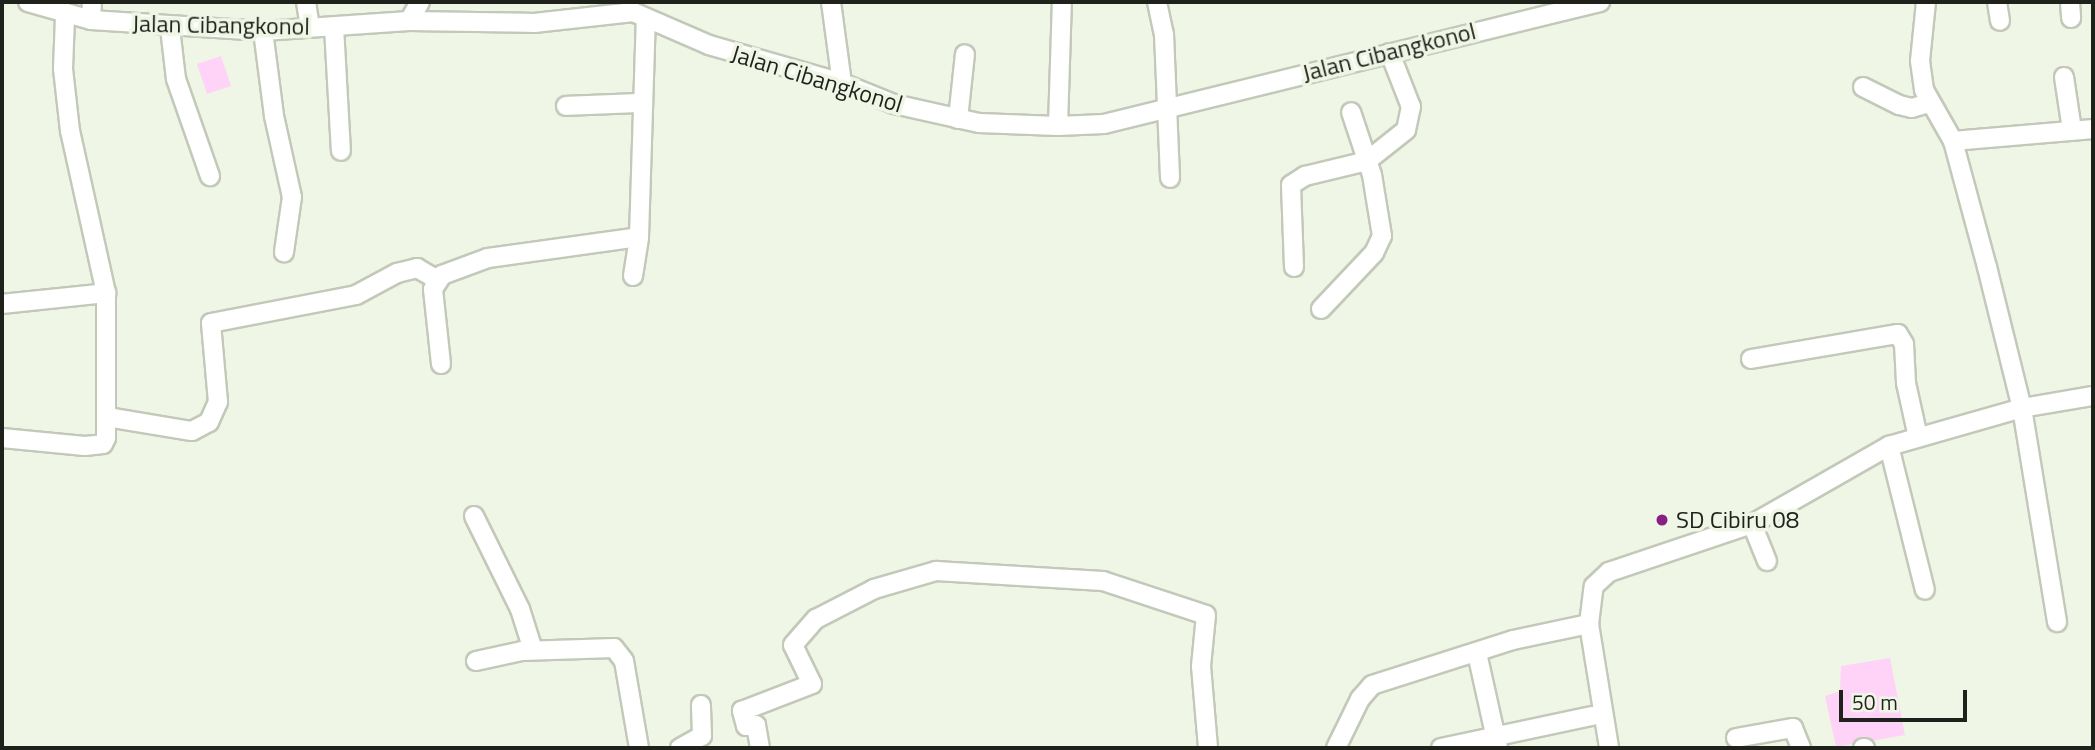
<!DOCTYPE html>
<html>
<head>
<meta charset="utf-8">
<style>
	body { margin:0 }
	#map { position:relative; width:2095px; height:750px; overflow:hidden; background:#eff6e5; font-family:"Titillium Web",sans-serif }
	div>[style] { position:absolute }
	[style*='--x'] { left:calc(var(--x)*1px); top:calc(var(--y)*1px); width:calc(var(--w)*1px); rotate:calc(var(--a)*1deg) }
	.green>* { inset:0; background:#ffd2f8 }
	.roads { filter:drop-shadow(2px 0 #c3c9b9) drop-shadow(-2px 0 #c3c9b9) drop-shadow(0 2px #c3c9b9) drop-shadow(0 -2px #c3c9b9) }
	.minor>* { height:18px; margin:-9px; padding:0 9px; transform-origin:9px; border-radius:9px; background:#fff }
	.dots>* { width:19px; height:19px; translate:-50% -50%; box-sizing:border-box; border:4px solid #eff6e5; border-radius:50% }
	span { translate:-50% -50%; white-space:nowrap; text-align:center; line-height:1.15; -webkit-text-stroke:7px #eff6e5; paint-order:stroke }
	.street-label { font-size:24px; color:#1f211b }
	.poi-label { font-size:24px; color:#1f211b }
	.left { translate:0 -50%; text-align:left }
	.frame { position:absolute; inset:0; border:4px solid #1f211b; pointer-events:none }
	.scale { position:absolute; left:1839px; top:690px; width:128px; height:32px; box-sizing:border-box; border:4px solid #1f211b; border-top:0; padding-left:9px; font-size:21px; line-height:24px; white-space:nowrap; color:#1f211b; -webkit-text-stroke:5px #eff6e5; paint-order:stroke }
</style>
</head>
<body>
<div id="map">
	<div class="green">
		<i style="clip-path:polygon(221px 56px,231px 86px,207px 94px,197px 64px)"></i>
		<i style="clip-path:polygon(1890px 658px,1905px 735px,1836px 747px,1825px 696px,1840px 691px,1841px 666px)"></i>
	</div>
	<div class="roads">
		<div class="minor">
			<i style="--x:28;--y:2;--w:66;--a:15.9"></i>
			<i style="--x:91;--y:20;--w:172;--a:3.7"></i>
			<i style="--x:263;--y:31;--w:146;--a:-3.9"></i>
			<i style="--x:409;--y:21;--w:125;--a:0.9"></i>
			<i style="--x:534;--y:23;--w:100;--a:-6.3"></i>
			<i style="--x:633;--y:12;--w:83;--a:23.5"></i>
			<i style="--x:709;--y:45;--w:138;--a:15.9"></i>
			<i style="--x:842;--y:83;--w:56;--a:22"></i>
			<i style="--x:894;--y:104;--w:87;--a:12.6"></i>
			<i style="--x:979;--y:123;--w:79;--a:2.2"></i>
			<i style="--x:1058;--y:126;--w:46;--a:-2.5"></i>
			<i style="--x:1104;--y:124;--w:511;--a:-13.82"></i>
			<i style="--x:306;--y:2;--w:25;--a:81"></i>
			<i style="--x:831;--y:2;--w:82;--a:82.3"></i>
			<i style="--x:1157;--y:2;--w:33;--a:78"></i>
			<i style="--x:1164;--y:34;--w:144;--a:87.6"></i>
			<i style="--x:1926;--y:2;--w:59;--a:95.8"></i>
			<i style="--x:1920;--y:61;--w:29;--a:82"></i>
			<i style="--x:1924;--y:90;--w:59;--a:60.4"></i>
			<i style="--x:1953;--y:141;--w:131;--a:74.9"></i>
			<i style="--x:1987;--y:267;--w:145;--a:76.1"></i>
			<i style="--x:2022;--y:408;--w:217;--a:80.7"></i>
			<i style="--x:1997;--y:2;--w:19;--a:81"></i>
			<i style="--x:2070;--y:2;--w:16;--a:86"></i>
			<i style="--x:91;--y:20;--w:18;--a:-87"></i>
			<i style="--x:409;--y:21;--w:22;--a:-60"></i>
			<i style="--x:334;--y:27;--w:124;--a:86.8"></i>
			<i style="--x:170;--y:28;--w:51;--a:83.3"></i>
			<i style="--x:176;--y:79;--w:103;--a:70.7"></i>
			<i style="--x:263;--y:31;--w:86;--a:82.6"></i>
			<i style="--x:274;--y:116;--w:83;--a:77.5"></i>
			<i style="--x:292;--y:197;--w:56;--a:98.3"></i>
			<i style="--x:2064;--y:77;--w:54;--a:81.4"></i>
			<i style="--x:1863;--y:87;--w:40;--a:26.6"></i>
			<i style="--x:1899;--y:105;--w:13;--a:13"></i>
			<i style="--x:1912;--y:108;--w:17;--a:-17"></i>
			<i style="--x:566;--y:106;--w:76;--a:-2.3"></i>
			<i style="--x:958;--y:119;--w:65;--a:-83.9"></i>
			<i style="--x:1058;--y:126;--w:124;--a:-88.2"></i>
			<i style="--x:1953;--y:141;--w:141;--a:-4.9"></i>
			<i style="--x:1294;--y:267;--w:82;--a:-92.1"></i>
			<i style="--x:1291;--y:185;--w:17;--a:-33"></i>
			<i style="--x:1305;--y:176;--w:64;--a:-13.6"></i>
			<i style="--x:1367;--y:161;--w:50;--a:-38.5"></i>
			<i style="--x:1406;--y:130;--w:24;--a:-78"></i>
			<i style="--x:1411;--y:107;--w:58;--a:-111.3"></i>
			<i style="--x:633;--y:276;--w:39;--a:-81"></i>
			<i style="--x:639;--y:237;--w:219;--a:-88.2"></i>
			<i style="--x:2;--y:304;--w:105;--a:-6"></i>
			<i style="--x:1321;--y:309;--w:77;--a:-46.6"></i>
			<i style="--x:1374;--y:253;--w:19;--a:-65"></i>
			<i style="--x:1382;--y:236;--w:62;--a:-99.3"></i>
			<i style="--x:1372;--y:175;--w:66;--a:-108.4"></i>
			<i style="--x:1751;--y:359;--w:149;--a:-9.7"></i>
			<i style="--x:1898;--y:334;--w:12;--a:59"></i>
			<i style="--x:1904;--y:344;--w:39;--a:87"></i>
			<i style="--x:1906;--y:383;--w:55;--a:77.5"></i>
			<i style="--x:441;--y:364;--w:75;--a:-96.1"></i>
			<i style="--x:433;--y:289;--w:17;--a:-57"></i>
			<i style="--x:442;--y:275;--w:49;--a:-20.3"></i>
			<i style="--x:488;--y:258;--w:152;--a:-7.9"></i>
			<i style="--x:107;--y:417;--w:86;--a:9.4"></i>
			<i style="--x:192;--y:431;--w:19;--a:-28"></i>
			<i style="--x:209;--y:422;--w:22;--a:-66"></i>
			<i style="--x:218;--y:402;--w:79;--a:-95.1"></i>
			<i style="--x:211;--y:323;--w:148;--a:-10.9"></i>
			<i style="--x:356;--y:295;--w:47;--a:-28.2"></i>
			<i style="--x:397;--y:273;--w:21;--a:-14"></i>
			<i style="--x:417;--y:268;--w:24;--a:30"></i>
			<i style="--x:2;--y:438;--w:83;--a:5.5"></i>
			<i style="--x:85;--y:446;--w:18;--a:-6"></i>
			<i style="--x:103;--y:444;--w:7;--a:-63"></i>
			<i style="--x:106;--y:438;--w:145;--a:-90"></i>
			<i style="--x:106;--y:293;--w:166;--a:-102.5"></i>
			<i style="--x:70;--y:131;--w:62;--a:-96.4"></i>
			<i style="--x:63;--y:69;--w:53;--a:-87.8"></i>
			<i style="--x:1889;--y:446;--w:148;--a:76"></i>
			<i style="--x:474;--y:516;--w:104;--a:63.7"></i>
			<i style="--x:520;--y:609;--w:43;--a:72.4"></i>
			<i style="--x:1752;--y:524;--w:40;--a:68"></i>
			<i style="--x:1589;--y:624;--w:126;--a:80.8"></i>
			<i style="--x:1477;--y:653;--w:97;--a:77.5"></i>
			<i style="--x:476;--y:661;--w:47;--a:-12.3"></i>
			<i style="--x:522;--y:651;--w:92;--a:-1.9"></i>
			<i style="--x:614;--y:648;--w:16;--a:52"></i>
			<i style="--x:624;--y:661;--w:88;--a:80.2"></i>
			<i style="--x:1736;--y:738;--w:58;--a:-10"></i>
			<i style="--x:1793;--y:728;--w:22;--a:68"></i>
			<i style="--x:680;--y:748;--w:25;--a:-29"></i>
			<i style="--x:702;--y:736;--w:31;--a:-92"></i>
			<i style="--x:760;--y:748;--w:23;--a:-100"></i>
			<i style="--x:756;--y:725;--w:10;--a:174"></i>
			<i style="--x:746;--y:726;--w:16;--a:-105"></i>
			<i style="--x:742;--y:711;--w:75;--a:-21.1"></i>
			<i style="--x:812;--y:684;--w:43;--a:-116"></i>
			<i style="--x:793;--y:645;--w:35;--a:-49"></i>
			<i style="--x:816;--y:619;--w:65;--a:-27.3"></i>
			<i style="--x:874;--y:589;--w:65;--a:-16.2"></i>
			<i style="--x:936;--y:571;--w:167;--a:3.4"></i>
			<i style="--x:1103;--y:581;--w:108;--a:18.3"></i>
			<i style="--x:1206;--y:615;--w:51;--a:95.6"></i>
			<i style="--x:1201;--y:666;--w:82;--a:85.1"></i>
			<i style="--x:1336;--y:748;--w:55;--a:-63.9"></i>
			<i style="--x:1360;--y:699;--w:18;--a:-49"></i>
			<i style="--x:1372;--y:685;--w:148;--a:-17.7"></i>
			<i style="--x:1513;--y:640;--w:78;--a:-11.9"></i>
			<i style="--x:1589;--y:624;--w:38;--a:-83"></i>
			<i style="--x:1594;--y:586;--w:21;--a:-43"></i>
			<i style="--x:1609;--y:572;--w:151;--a:-18.6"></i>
			<i style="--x:1752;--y:524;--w:158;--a:-29.7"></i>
			<i style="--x:1889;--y:446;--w:138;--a:-15.9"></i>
			<i style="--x:2022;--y:408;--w:72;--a:-9.6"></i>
			<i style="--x:1441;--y:748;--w:154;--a:-12"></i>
			<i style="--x:1863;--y:748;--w:2;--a:0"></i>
		</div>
	</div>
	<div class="dots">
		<i style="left:1662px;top:520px;background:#8b1e83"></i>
	</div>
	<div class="street-label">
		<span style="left:221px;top:25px;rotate:1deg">Jalan Cibangkonol</span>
		<span style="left:1389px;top:52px;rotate:-14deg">Jalan Cibangkonol</span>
		<span style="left:817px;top:79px;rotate:17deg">Jalan Cibangkonol</span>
	</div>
	<div class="poi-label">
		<span class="left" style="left:1676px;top:520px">SD Cibiru 08</span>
	</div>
	<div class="frame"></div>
	<div class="scale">50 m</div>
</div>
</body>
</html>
